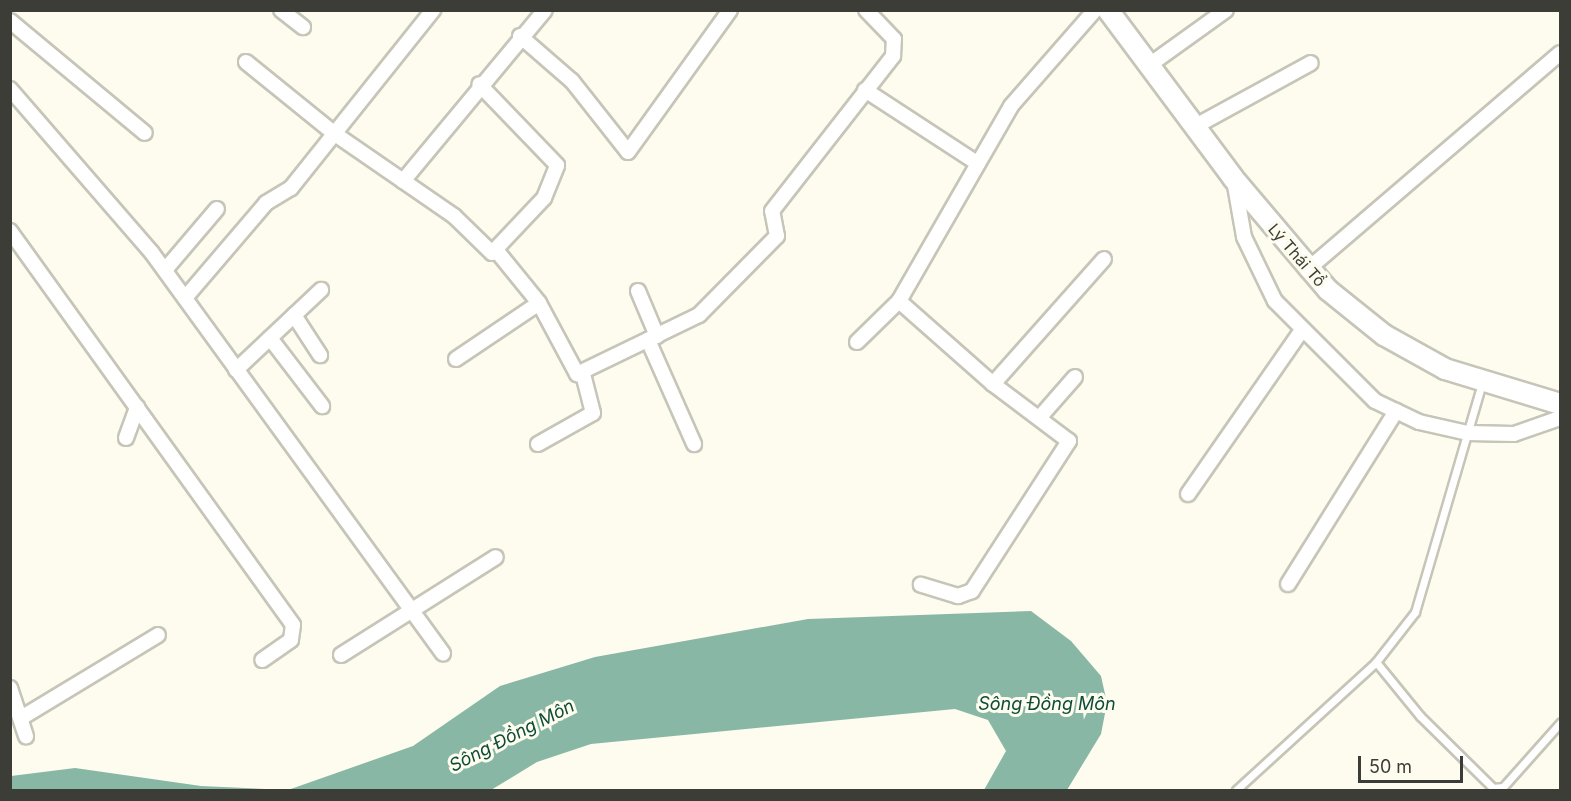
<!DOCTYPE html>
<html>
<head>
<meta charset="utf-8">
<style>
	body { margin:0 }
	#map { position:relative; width:1571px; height:801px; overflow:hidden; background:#fdfcee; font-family:Inter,sans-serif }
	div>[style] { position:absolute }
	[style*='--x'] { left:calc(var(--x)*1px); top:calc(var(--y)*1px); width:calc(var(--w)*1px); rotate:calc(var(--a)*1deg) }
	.water>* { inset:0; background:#89b7a6 }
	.roads { filter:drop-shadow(2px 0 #c6c5b8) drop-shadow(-2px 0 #c6c5b8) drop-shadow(0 2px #c6c5b8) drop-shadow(0 -2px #c6c5b8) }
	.service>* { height:7px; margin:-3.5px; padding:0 3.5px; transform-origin:3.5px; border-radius:3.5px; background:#fff }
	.minor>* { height:14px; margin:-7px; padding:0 7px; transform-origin:7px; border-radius:7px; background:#fff }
	.secondary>* { height:20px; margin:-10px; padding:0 10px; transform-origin:10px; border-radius:10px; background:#fff }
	span { translate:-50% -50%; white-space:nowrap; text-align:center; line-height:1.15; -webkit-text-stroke:6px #fdfcee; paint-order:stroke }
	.street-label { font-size:16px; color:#3d3d38 }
	.water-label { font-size:18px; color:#0d4c3a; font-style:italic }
	.frame { position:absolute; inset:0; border:12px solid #3d3d38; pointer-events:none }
	.scale { position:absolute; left:1358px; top:756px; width:105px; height:27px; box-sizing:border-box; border:3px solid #3d3d38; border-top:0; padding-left:8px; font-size:18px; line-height:21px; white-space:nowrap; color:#3d3d38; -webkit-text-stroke:4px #fdfcee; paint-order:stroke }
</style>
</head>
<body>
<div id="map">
	<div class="water">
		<i style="clip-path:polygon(1031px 611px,1071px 641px,1101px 676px,1107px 703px,1101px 734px,1067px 790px,984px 790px,1006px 751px,988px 720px,955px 709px,591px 744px,537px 762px,491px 790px,11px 790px,11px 776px,75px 768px,201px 786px,288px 790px,413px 746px,500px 686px,595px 657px,808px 619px)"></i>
	</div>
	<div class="roads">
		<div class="service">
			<i style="--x:1376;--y:662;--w:70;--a:50.8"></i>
			<i style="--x:1420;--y:716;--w:103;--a:44.6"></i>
			<i style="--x:1493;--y:788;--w:10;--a:-6"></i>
			<i style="--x:1503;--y:787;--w:86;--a:-48.3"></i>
			<i style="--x:1236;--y:790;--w:190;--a:-42.4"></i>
			<i style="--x:1376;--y:662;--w:63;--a:-52"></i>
			<i style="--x:1415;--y:612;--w:239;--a:-73.7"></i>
		</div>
		<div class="minor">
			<i style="--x:281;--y:10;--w:28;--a:38"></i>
			<i style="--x:10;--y:21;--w:175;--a:39.7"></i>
			<i style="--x:520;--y:36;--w:69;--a:40.9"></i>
			<i style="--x:572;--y:81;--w:90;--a:51.7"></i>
			<i style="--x:628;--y:152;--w:175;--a:-54.3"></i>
			<i style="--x:246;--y:62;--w:114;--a:39"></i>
			<i style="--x:335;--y:134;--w:145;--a:34.6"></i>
			<i style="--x:454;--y:216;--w:53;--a:44.2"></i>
			<i style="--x:492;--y:253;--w:76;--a:-46.6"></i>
			<i style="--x:544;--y:198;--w:35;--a:-68"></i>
			<i style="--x:557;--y:165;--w:112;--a:-133.9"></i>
			<i style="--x:1148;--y:66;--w:96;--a:-35.7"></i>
			<i style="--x:10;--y:89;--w:217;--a:49.1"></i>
			<i style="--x:152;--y:253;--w:495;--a:54"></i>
			<i style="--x:865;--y:90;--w:134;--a:33.1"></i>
			<i style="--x:1194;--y:127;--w:133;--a:-28.7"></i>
			<i style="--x:1234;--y:180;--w:58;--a:80"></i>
			<i style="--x:1244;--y:237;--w:71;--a:64.2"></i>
			<i style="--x:1275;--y:301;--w:141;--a:45"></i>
			<i style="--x:1375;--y:401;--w:49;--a:25.5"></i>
			<i style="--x:1419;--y:422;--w:50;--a:12.7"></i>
			<i style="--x:1468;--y:433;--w:46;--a:1.2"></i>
			<i style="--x:1514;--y:434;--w:49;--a:-19.2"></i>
			<i style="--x:403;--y:181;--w:222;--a:-50.3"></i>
			<i style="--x:10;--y:231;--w:485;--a:54.3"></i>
			<i style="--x:293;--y:625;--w:15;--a:98"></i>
			<i style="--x:291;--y:640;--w:35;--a:145"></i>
			<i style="--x:496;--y:250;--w:68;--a:50.9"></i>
			<i style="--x:539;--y:303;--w:81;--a:61.8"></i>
			<i style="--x:577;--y:374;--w:136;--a:-25.8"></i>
			<i style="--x:699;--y:315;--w:111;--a:-45.4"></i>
			<i style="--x:777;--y:236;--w:25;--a:-101"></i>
			<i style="--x:772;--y:211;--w:197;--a:-52"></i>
			<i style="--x:893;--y:56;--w:17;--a:-87"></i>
			<i style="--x:894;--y:39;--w:40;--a:-134"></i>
			<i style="--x:165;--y:270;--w:80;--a:-49.6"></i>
			<i style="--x:1307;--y:270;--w:333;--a:-40.6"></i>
			<i style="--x:638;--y:291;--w:49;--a:67.1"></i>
			<i style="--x:185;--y:298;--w:125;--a:-49.5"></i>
			<i style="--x:266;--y:203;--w:29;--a:-31"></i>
			<i style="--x:291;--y:188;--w:228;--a:-51.4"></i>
			<i style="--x:899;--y:301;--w:125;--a:41.4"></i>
			<i style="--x:993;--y:384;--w:95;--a:36.9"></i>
			<i style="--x:1069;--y:441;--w:179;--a:122.9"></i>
			<i style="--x:972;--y:591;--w:15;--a:160"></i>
			<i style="--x:958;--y:596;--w:39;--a:-163"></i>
			<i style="--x:294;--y:315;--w:48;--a:57"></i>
			<i style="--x:270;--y:338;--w:86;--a:52.6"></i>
			<i style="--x:648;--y:340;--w:114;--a:66.1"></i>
			<i style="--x:857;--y:342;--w:59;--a:-44.3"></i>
			<i style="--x:899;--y:301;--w:225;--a:-60.1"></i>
			<i style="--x:1011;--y:106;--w:128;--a:-48.8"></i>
			<i style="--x:456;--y:359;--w:100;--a:-34"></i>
			<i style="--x:236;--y:370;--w:117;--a:-43.3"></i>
			<i style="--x:993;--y:384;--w:167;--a:-48.4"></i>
			<i style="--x:1040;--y:417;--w:53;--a:-48.8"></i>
			<i style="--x:126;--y:438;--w:33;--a:-70"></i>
			<i style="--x:538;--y:444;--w:63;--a:-29.4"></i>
			<i style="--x:593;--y:413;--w:40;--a:-104.4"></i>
			<i style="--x:1188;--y:494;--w:200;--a:-55.2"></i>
			<i style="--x:1288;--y:584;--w:204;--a:-58"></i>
			<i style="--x:341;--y:655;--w:183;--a:-32.3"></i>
			<i style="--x:10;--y:688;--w:51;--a:71.6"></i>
			<i style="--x:21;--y:718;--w:160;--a:-31.2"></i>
		</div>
		<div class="secondary">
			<i style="--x:1108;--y:10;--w:209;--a:53.3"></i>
			<i style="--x:1233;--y:178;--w:147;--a:49.7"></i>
			<i style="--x:1328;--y:290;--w:72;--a:38.8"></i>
			<i style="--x:1384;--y:335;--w:70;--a:29.1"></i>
			<i style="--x:1445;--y:369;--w:120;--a:16.9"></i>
		</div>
	</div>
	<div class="street-label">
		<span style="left:1297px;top:255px;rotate:49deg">Lý Thái Tổ</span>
	</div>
	<div class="water-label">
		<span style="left:1047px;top:704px">Sông Đồng Môn</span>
		<span style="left:512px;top:736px;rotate:-27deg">Sông Đồng Môn</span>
	</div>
	<div class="frame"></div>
	<div class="scale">50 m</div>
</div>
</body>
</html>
